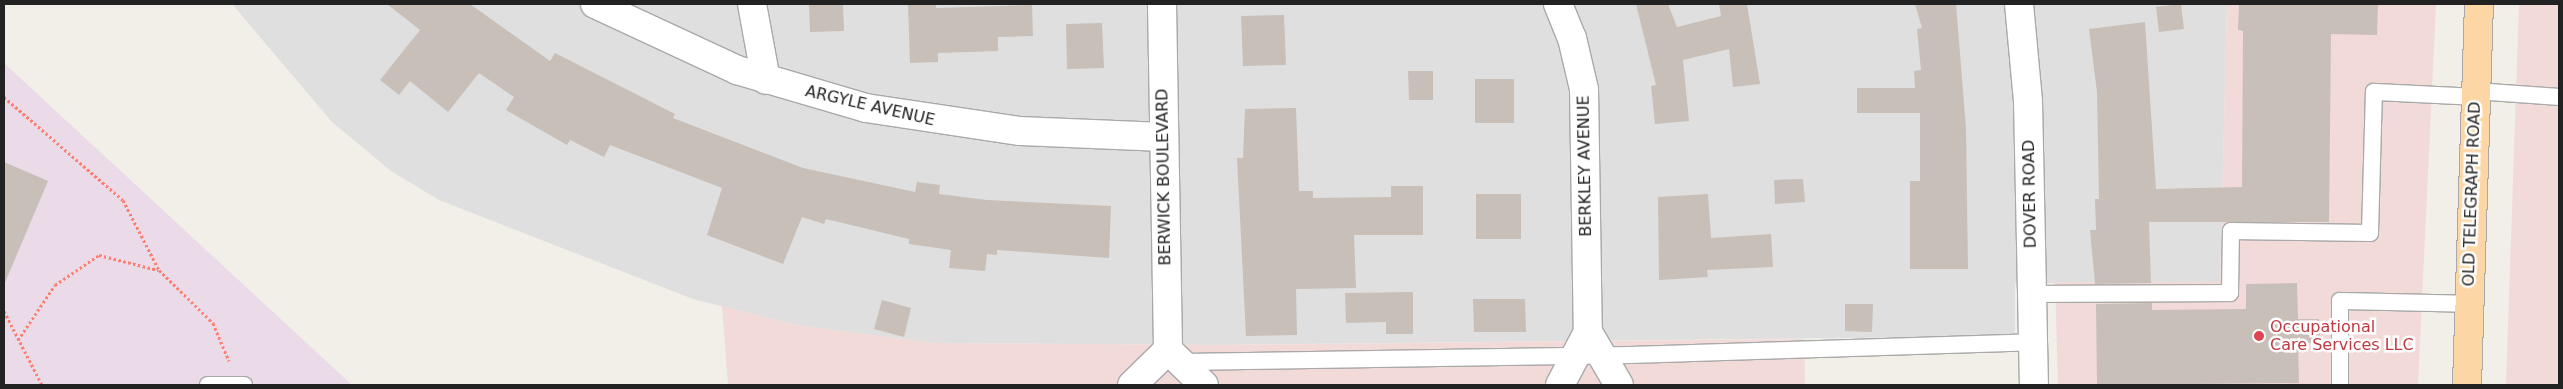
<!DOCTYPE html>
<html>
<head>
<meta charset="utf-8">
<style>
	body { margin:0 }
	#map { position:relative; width:2563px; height:389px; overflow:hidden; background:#f2efe9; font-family:"DejaVu Sans",sans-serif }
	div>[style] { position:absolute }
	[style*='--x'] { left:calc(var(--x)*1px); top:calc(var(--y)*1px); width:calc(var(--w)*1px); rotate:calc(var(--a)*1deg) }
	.residential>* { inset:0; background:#e0dfdf }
	.commercial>* { inset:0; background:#f2dad9 }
	.industrial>* { inset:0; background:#ebdbe8 }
	.building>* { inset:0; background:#c7bfb8 }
	.path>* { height:3px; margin-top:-1.5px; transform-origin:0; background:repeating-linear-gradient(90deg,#fa8072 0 2.5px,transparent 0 5px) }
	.roads { filter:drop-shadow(1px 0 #a9a9a9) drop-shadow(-1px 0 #a9a9a9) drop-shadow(0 1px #a9a9a9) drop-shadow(0 -1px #a9a9a9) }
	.service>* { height:16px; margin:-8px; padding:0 8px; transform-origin:8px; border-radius:8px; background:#fff }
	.minor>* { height:28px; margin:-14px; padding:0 14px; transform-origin:14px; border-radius:14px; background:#fff }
	.primary>* { height:28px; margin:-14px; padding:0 14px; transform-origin:14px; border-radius:14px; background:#fcd6a4 }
	.dots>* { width:14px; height:14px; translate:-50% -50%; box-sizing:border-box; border:2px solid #fff; border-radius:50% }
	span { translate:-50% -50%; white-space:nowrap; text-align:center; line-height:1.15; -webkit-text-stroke:5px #fff; paint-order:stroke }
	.street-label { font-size:16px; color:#222 }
	.health-label { font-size:16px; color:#be3a42 }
	.left { translate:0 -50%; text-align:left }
	.frame { position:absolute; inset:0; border:5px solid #222; pointer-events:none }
</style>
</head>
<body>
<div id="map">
	<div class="residential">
		<i style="clip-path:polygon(232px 4px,2227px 4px,2220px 282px,2015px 283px,2015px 336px,1214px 345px,934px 343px,870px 335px,796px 325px,693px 299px,439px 200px,391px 171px,332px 122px)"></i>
	</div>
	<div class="commercial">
		<i style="clip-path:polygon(2227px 4px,2436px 4px,2418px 385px,2058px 385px,2055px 282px,2220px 282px)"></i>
		<i style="clip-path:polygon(2519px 4px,2559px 4px,2559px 385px,2506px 385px)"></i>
		<i style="clip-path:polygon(722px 306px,796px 325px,934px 343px,1214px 345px,1804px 339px,1805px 385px,728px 385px)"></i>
	</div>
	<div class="industrial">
		<i style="clip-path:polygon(4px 63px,352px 385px,4px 385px)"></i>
	</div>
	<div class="building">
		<i style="clip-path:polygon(387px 4px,470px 4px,550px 61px,555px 53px,675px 114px,673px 118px,803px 168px,915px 192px,917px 182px,940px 185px,939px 194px,987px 200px,1111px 206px,1109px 258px,997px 250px,997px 255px,987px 254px,985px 271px,949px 268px,951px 250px,909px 244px,909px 239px,826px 219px,824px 224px,802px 217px,783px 264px,707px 235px,722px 188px,610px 145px,604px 157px,570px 140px,567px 145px,506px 110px,514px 97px,479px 73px,448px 112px,410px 81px,399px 95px,380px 80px,420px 30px)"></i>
		<i style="clip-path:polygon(809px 4px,843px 4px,844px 31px,810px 32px)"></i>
		<i style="clip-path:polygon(908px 4px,936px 4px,936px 8px,1032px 5px,1033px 36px,998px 37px,998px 51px,938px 53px,938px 62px,910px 63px)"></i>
		<i style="clip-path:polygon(1636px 4px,1668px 4px,1677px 27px,1721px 16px,1719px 4px,1747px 4px,1760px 84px,1733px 87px,1729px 49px,1683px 60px,1689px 121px,1655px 124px,1651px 86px,1656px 85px)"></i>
		<i style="clip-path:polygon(1915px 4px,1956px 4px,1966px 128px,1968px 269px,1910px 269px,1910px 181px,1920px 181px,1920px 113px,1857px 113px,1857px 88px,1915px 88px,1914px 71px,1921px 70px,1917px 29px,1922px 28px)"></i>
		<i style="clip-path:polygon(2181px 4px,2184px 29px,2159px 32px,2156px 7px)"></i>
		<i style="clip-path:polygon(2239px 4px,2378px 4px,2377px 35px,2331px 34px,2329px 222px,2149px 222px,2151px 283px,2095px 284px,2090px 230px,2096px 230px,2095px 199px,2099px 199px,2097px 92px,2089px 29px,2145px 22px,2156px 189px,2242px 187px,2243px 31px,2238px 30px)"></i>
		<i style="clip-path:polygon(1284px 15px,1286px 65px,1243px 66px,1241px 16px)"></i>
		<i style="clip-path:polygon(1102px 23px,1104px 68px,1067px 69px,1066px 24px)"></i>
		<i style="clip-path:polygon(1408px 71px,1433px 71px,1433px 100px,1409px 100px)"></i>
		<i style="clip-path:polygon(1475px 79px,1514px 79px,1514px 123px,1475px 123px)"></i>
		<i style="clip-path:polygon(1296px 108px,1299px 191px,1313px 191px,1313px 198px,1391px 197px,1391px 186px,1423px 186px,1423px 235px,1354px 235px,1356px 288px,1296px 289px,1297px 335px,1246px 336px,1237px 158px,1243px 158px,1245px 109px)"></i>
		<i style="clip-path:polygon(4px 162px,48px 181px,4px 285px)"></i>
		<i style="clip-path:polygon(1803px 179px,1805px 202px,1775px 204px,1774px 180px)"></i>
		<i style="clip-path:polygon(1476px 194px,1521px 194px,1521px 239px,1476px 239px)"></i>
		<i style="clip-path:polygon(1708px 194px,1711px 238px,1771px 234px,1773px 267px,1707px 270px,1708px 277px,1659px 280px,1658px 197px)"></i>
		<i style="clip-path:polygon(2297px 283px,2298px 319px,2319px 319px,2320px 343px,2298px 343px,2299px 383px,2097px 385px,2096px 304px,2152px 303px,2152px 310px,2246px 309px,2246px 284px)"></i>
		<i style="clip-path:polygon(1413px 292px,1413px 334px,1386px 334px,1386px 322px,1346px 323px,1345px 293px)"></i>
		<i style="clip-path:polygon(1473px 299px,1525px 299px,1526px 332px,1474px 332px)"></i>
		<i style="clip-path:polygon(882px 300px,911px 308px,904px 337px,874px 329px)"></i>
		<i style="clip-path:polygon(1845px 304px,1873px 304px,1872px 332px,1845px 331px)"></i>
	</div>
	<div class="path">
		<i style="--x:4;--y:97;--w:157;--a:40.9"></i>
		<i style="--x:123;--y:200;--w:79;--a:62.8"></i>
		<i style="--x:159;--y:270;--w:76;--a:44.5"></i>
		<i style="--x:213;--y:323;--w:41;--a:67.2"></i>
		<i style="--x:4;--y:311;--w:83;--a:62.8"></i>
		<i style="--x:18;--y:340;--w:66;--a:-56.1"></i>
		<i style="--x:55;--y:285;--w:53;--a:-34.3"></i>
		<i style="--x:99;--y:255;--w:61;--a:14.3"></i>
	</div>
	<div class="roads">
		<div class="service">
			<i style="--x:2476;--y:91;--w:83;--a:4.1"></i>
			<i style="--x:2032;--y:294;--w:198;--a:-0.3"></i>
			<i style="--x:2230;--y:293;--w:62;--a:-89.1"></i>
			<i style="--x:2231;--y:231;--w:139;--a:0.8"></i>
			<i style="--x:2370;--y:233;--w:141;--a:-88.4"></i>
			<i style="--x:2374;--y:92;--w:101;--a:2.8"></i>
			<i style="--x:1184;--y:362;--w:446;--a:-0.9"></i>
			<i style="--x:1630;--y:355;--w:403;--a:-1.8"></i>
			<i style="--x:208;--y:385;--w:36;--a:0"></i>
			<i style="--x:2340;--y:385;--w:84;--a:-90"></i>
			<i style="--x:2340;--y:301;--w:129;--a:1.3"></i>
		</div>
		<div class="minor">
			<i style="--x:595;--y:4;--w:157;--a:24.9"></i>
			<i style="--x:737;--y:70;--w:134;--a:16.4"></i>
			<i style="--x:866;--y:108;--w:156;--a:8.5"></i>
			<i style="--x:1020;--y:131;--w:144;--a:2.4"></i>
			<i style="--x:752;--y:4;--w:77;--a:79.6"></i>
			<i style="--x:1162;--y:4;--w:346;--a:89"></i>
			<i style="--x:1558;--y:4;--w:37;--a:68"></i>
			<i style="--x:1572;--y:38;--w:52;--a:76.8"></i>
			<i style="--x:1584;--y:89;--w:243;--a:89.1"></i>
			<i style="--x:1588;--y:332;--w:60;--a:117.8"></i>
			<i style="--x:2019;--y:4;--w:97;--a:84.7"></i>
			<i style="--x:2028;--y:101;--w:284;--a:88.8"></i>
			<i style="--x:1588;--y:332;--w:61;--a:59.7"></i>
			<i style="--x:1168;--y:350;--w:50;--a:44.2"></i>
			<i style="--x:1132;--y:385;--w:50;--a:-44.2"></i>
		</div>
		<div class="primary">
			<i style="--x:2467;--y:385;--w:381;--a:-88.2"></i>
		</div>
	</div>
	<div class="dots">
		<i style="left:2259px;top:336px;background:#e0444e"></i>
	</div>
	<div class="street-label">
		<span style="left:870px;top:106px;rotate:13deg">ARGYLE AVENUE</span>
		<span style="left:1585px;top:166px;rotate:-91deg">BERKLEY AVENUE</span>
		<span style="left:1164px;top:177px;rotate:-91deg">BERWICK BOULEVARD</span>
		<span style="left:2030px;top:194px;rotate:-91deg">DOVER ROAD</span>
		<span style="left:2472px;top:194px;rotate:-88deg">OLD TELEGRAPH ROAD</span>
	</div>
	<div class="health-label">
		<span class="left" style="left:2270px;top:336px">Occupational<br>Care Services LLC</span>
	</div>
	<div class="frame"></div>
</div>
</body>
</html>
